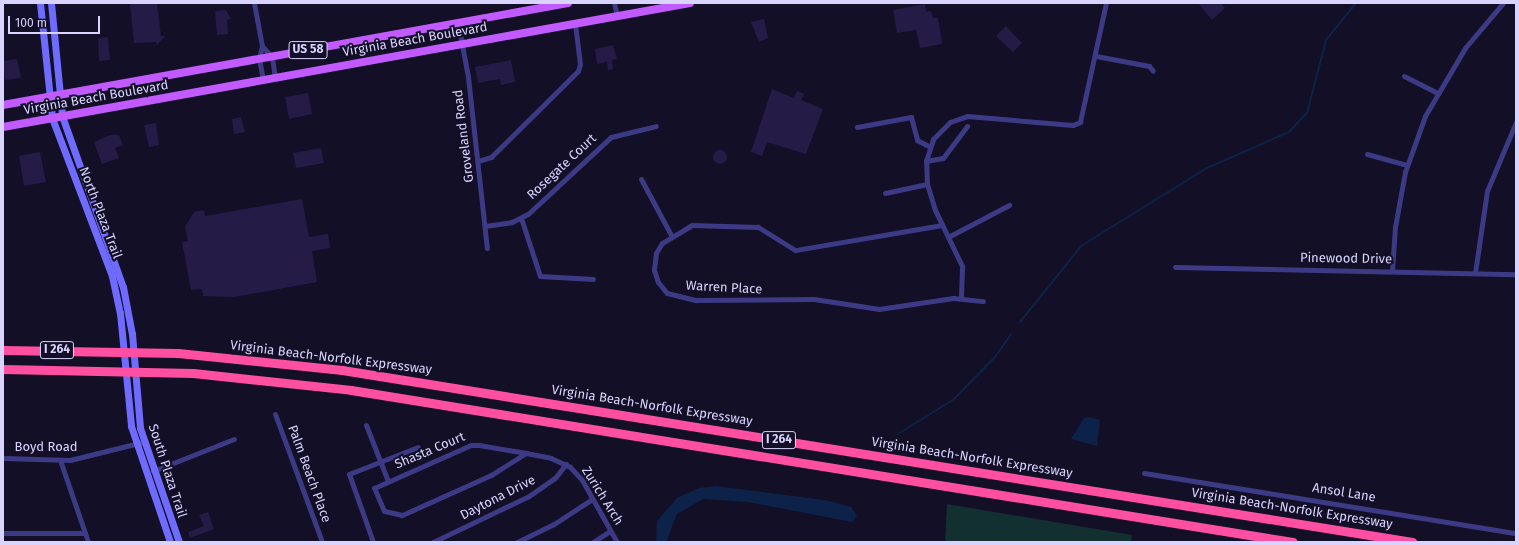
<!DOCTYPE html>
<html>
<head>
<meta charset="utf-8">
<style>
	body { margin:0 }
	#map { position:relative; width:1519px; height:545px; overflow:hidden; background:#130f26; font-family:"Fira Sans",sans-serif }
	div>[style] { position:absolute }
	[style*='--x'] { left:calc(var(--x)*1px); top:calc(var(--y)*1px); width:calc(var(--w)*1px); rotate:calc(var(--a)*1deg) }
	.green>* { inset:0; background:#12302f }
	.water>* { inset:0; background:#0c2248 }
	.stream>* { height:2px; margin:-1px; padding:0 1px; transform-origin:1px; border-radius:1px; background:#0c2248 }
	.building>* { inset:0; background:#241b47 }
	.round { border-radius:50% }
	.street>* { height:5px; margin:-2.5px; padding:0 2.5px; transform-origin:2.5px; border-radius:2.5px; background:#3d3a85 }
	.secondary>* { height:7px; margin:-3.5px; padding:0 3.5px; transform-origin:3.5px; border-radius:3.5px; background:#6f6bff }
	.primary>* { height:8px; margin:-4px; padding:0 4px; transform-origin:4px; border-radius:4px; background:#c25bff }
	.highway>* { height:9px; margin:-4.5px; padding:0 4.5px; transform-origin:4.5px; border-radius:4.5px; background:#ff4fa3 }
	span { translate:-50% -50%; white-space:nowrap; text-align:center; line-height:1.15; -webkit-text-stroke:4px #130f26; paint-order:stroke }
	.shield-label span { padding:1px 3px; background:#130f26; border:1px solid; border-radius:3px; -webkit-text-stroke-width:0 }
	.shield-label { font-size:12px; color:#d9d4ff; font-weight:700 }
	.street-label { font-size:13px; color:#d9d4ff }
	.frame { position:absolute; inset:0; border:4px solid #d9d4ff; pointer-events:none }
	.scale { position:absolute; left:8px; top:16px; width:92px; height:18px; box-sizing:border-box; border:2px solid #d9d4ff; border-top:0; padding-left:5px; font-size:12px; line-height:14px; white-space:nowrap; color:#d9d4ff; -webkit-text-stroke:3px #130f26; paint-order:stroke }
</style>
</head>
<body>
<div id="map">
	<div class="green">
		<i style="clip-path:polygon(947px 504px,1132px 535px,1131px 542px,945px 542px)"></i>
	</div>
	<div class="water">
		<i style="clip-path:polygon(1089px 417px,1100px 420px,1097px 446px,1071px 439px,1084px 418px)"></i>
		<i style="clip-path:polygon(715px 486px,825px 500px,851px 507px,857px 516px,852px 522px,748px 502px,703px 499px,677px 514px,666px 542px,656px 542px,657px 521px,677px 498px,699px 488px)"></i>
	</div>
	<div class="stream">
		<i style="--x:1020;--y:322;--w:97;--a:-51.2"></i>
		<i style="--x:1081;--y:246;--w:146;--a:-31.8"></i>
		<i style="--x:1205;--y:169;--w:92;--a:-23.8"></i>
		<i style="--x:1289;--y:132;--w:26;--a:-47"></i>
		<i style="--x:1307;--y:113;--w:75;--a:-75.4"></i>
		<i style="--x:1326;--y:40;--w:48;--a:-51"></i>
		<i style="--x:898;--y:434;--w:66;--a:-32"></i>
		<i style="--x:954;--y:399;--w:59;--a:-45.7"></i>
		<i style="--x:995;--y:357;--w:28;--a:-55"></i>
	</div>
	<div class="building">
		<i style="clip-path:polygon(133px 3px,157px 3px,161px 36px,165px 36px,157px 45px,156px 42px,134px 43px,130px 5px)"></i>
		<i style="clip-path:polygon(1198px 3px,1221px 3px,1225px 8px,1212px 20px)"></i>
		<i style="clip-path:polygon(925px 4px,926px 12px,931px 11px,933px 18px,938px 18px,942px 44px,920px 48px,916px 30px,897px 33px,893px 10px)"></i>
		<i style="clip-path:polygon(226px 10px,231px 19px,227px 20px,228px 34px,217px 35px,215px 11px)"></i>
		<i style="clip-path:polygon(764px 19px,768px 38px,759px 42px,751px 22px)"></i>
		<i style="clip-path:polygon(1006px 26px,1022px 43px,1013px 52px,996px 36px)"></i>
		<i style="clip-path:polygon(108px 37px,110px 60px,99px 61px,98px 38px)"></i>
		<i style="clip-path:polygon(613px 45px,617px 59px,612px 60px,613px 69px,608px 70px,607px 62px,597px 64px,595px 49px)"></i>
		<i style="clip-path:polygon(17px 59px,21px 78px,5px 80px,3px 61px)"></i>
		<i style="clip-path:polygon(511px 60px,515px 82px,501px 85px,500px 79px,478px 83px,475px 67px)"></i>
		<i style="clip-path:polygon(772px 89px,794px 98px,797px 91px,804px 94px,801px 100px,823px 109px,806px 154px,767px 142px,762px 156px,751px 152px)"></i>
		<i style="clip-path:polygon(308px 93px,312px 114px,289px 119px,285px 97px)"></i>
		<i style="clip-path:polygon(241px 117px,245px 132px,234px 134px,232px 119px)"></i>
		<i style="clip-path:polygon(156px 123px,159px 145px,149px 147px,144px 125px)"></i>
		<i style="clip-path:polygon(110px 135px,119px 135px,123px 145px,115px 148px,119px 158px,102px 164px,94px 142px)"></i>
		<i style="clip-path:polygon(321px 148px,324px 163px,296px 168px,293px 153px)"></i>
		<i class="round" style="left:713px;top:150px;width:14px;height:14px"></i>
		<i style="clip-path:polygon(40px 152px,46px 182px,24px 186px,19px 156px)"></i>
		<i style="clip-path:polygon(302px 199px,309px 237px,328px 234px,330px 248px,312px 251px,317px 282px,234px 297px,203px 296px,202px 289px,191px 290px,182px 242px,188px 241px,185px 227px,194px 212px,204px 210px,205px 216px)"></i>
		<i style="clip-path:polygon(208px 512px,214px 529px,190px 538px,188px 532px,204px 526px,199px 515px)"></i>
	</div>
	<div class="street">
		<i style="--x:254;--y:3;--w:44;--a:79.5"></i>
		<i style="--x:262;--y:46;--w:13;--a:103"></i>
		<i style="--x:259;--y:59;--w:21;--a:79"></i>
		<i style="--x:614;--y:3;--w:13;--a:77"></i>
		<i style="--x:458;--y:23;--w:55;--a:79.5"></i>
		<i style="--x:468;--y:77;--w:172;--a:83.7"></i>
		<i style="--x:262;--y:46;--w:15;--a:48"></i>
		<i style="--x:272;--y:57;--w:21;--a:82"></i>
		<i style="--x:1096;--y:56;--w:54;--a:10.7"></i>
		<i style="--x:1149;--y:66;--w:6;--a:51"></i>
		<i style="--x:1404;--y:76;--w:36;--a:27"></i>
		<i style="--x:857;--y:127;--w:55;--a:-10.5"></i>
		<i style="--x:911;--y:117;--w:24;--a:75"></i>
		<i style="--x:917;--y:140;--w:15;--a:28"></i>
		<i style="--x:1367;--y:154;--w:41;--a:15.4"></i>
		<i style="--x:478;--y:161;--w:14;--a:-17"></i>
		<i style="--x:491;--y:157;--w:122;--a:-44.7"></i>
		<i style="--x:578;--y:71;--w:7;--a:-74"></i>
		<i style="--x:580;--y:64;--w:40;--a:-97.1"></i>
		<i style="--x:926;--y:161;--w:17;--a:-10"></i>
		<i style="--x:943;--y:158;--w:40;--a:-53"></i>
		<i style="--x:641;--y:179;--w:64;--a:61.8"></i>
		<i style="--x:885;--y:193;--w:43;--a:-12.1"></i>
		<i style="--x:521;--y:218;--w:61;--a:71.9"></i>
		<i style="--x:540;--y:276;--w:53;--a:3.2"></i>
		<i style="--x:942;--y:225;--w:149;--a:170.3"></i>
		<i style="--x:795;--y:250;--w:44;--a:-148.1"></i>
		<i style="--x:758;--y:227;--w:66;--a:-178.3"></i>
		<i style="--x:692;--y:225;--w:35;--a:149"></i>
		<i style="--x:662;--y:243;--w:12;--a:121"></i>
		<i style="--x:656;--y:253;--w:17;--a:97"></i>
		<i style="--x:654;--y:270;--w:13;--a:72"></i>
		<i style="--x:658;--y:282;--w:14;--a:51"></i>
		<i style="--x:667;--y:293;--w:30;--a:14"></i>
		<i style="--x:696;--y:300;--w:118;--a:-0.5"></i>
		<i style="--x:814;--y:299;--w:66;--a:8.7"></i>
		<i style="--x:879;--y:309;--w:75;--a:-8.5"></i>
		<i style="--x:953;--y:298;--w:30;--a:6"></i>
		<i style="--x:485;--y:226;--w:27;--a:-8"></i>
		<i style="--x:512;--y:222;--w:18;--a:-27"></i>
		<i style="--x:528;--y:214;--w:113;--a:-42.9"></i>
		<i style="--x:611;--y:137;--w:46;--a:-13.7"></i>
		<i style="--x:948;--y:237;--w:69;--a:-27.7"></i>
		<i style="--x:1175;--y:267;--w:341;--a:1.2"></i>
		<i style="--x:1392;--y:271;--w:44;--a:-86.1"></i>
		<i style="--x:1395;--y:227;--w:56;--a:-79.7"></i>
		<i style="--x:1405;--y:172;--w:59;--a:-70.3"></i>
		<i style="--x:1425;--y:116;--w:79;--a:-59.5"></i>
		<i style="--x:1465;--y:48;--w:59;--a:-49.8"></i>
		<i style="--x:1475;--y:273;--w:83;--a:-81.7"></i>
		<i style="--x:1487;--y:191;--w:75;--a:-67.2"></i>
		<i style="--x:961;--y:297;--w:31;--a:-88"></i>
		<i style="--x:962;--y:266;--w:62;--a:-115.7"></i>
		<i style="--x:935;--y:210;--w:27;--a:-107"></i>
		<i style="--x:927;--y:184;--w:23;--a:-92"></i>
		<i style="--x:926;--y:161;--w:23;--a:-72"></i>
		<i style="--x:933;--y:139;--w:24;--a:-45"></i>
		<i style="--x:950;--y:122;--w:18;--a:-19"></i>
		<i style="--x:967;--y:116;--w:106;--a:4.9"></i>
		<i style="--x:1073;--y:125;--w:8;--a:-23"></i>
		<i style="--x:1080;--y:122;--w:122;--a:-77.7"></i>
		<i style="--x:275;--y:414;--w:136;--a:69.8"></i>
		<i style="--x:366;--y:425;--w:60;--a:68.6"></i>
		<i style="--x:526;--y:453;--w:41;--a:147.8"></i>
		<i style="--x:491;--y:475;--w:98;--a:155.8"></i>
		<i style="--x:402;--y:515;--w:18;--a:-167"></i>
		<i style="--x:384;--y:511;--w:25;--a:-113"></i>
		<i style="--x:374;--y:488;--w:106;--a:-23.9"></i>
		<i style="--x:471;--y:445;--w:8;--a:0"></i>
		<i style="--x:479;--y:445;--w:48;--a:9.7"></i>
		<i style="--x:526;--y:453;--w:25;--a:11"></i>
		<i style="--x:551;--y:458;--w:21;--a:25"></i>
		<i style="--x:570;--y:467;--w:18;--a:47"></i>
		<i style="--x:582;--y:480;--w:71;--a:60.6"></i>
		<i style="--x:3;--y:458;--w:67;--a:1.7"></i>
		<i style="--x:70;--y:460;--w:75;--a:-13.9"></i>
		<i style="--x:60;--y:460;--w:87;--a:71.1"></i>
		<i style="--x:153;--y:471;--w:87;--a:-21.6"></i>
		<i style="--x:1144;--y:473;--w:377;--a:9.2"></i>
		<i style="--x:3;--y:533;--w:82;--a:0"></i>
		<i style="--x:373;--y:542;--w:72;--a:-109.4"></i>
		<i style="--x:349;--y:474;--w:74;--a:-21.4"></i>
		<i style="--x:433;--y:542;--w:106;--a:-25.6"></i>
		<i style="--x:529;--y:496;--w:32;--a:-35"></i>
		<i style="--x:555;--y:478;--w:18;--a:-52"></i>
		<i style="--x:517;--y:542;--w:41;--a:-25.9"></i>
		<i style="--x:554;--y:524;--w:45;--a:-33.3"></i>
		<i style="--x:593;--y:542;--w:20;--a:-33"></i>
	</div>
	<div class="secondary">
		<i style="--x:40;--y:3;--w:116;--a:84"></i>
		<i style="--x:52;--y:118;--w:169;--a:69.2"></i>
		<i style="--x:112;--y:276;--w:38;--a:78"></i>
		<i style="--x:120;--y:313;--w:114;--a:84.4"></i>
		<i style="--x:131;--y:426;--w:122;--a:71.4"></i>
		<i style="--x:51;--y:3;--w:114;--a:84.4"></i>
		<i style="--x:62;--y:116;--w:182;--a:70.4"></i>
		<i style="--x:123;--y:287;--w:48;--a:79.2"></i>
		<i style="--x:132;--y:334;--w:94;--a:85.1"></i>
		<i style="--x:140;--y:428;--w:120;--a:71.1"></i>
	</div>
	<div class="primary">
		<i style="--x:3;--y:105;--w:574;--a:-10.23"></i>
		<i style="--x:3;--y:127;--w:698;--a:-10.23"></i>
	</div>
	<div class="highway">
		<i style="--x:3;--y:350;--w:175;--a:1"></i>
		<i style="--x:178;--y:353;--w:165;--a:5.9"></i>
		<i style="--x:342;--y:370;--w:1084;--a:9.13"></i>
		<i style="--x:3;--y:369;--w:190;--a:1.2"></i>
		<i style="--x:193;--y:373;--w:159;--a:6.1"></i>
		<i style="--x:351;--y:390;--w:954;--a:9.17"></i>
	</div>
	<div class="shield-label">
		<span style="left:308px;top:50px">US 58</span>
		<span style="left:57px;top:350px">I 264</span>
		<span style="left:779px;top:440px">I 264</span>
	</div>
	<div class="street-label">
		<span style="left:415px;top:40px;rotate:-10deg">Virginia Beach Boulevard</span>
		<span style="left:96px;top:98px;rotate:-10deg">Virginia Beach Boulevard</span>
		<span style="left:464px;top:136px;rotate:-97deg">Groveland Road</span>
		<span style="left:562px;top:167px;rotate:-43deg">Rosegate Court</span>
		<span style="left:100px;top:213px;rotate:69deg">North Plaza Trail</span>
		<span style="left:1346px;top:259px;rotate:1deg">Pinewood Drive</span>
		<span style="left:724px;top:288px;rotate:3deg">Warren Place</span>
		<span style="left:331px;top:358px;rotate:7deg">Virginia Beach-Norfolk Expressway</span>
		<span style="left:652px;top:406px;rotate:9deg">Virginia Beach-Norfolk Expressway</span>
		<span style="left:46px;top:447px">Boyd Road</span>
		<span style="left:430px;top:451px;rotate:-23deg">Shasta Court</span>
		<span style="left:972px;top:458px;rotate:9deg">Virginia Beach-Norfolk Expressway</span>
		<span style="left:167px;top:471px;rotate:72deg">South Plaza Trail</span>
		<span style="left:309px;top:474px;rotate:70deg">Palm Beach Place</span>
		<span style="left:1344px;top:493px;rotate:9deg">Ansol Lane</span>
		<span style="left:602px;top:496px;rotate:58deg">Zurich Arch</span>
		<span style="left:498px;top:498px;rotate:-27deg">Daytona Drive</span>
		<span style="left:1292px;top:509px;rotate:9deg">Virginia Beach-Norfolk Expressway</span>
	</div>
	<div class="frame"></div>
	<div class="scale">100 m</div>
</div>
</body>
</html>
